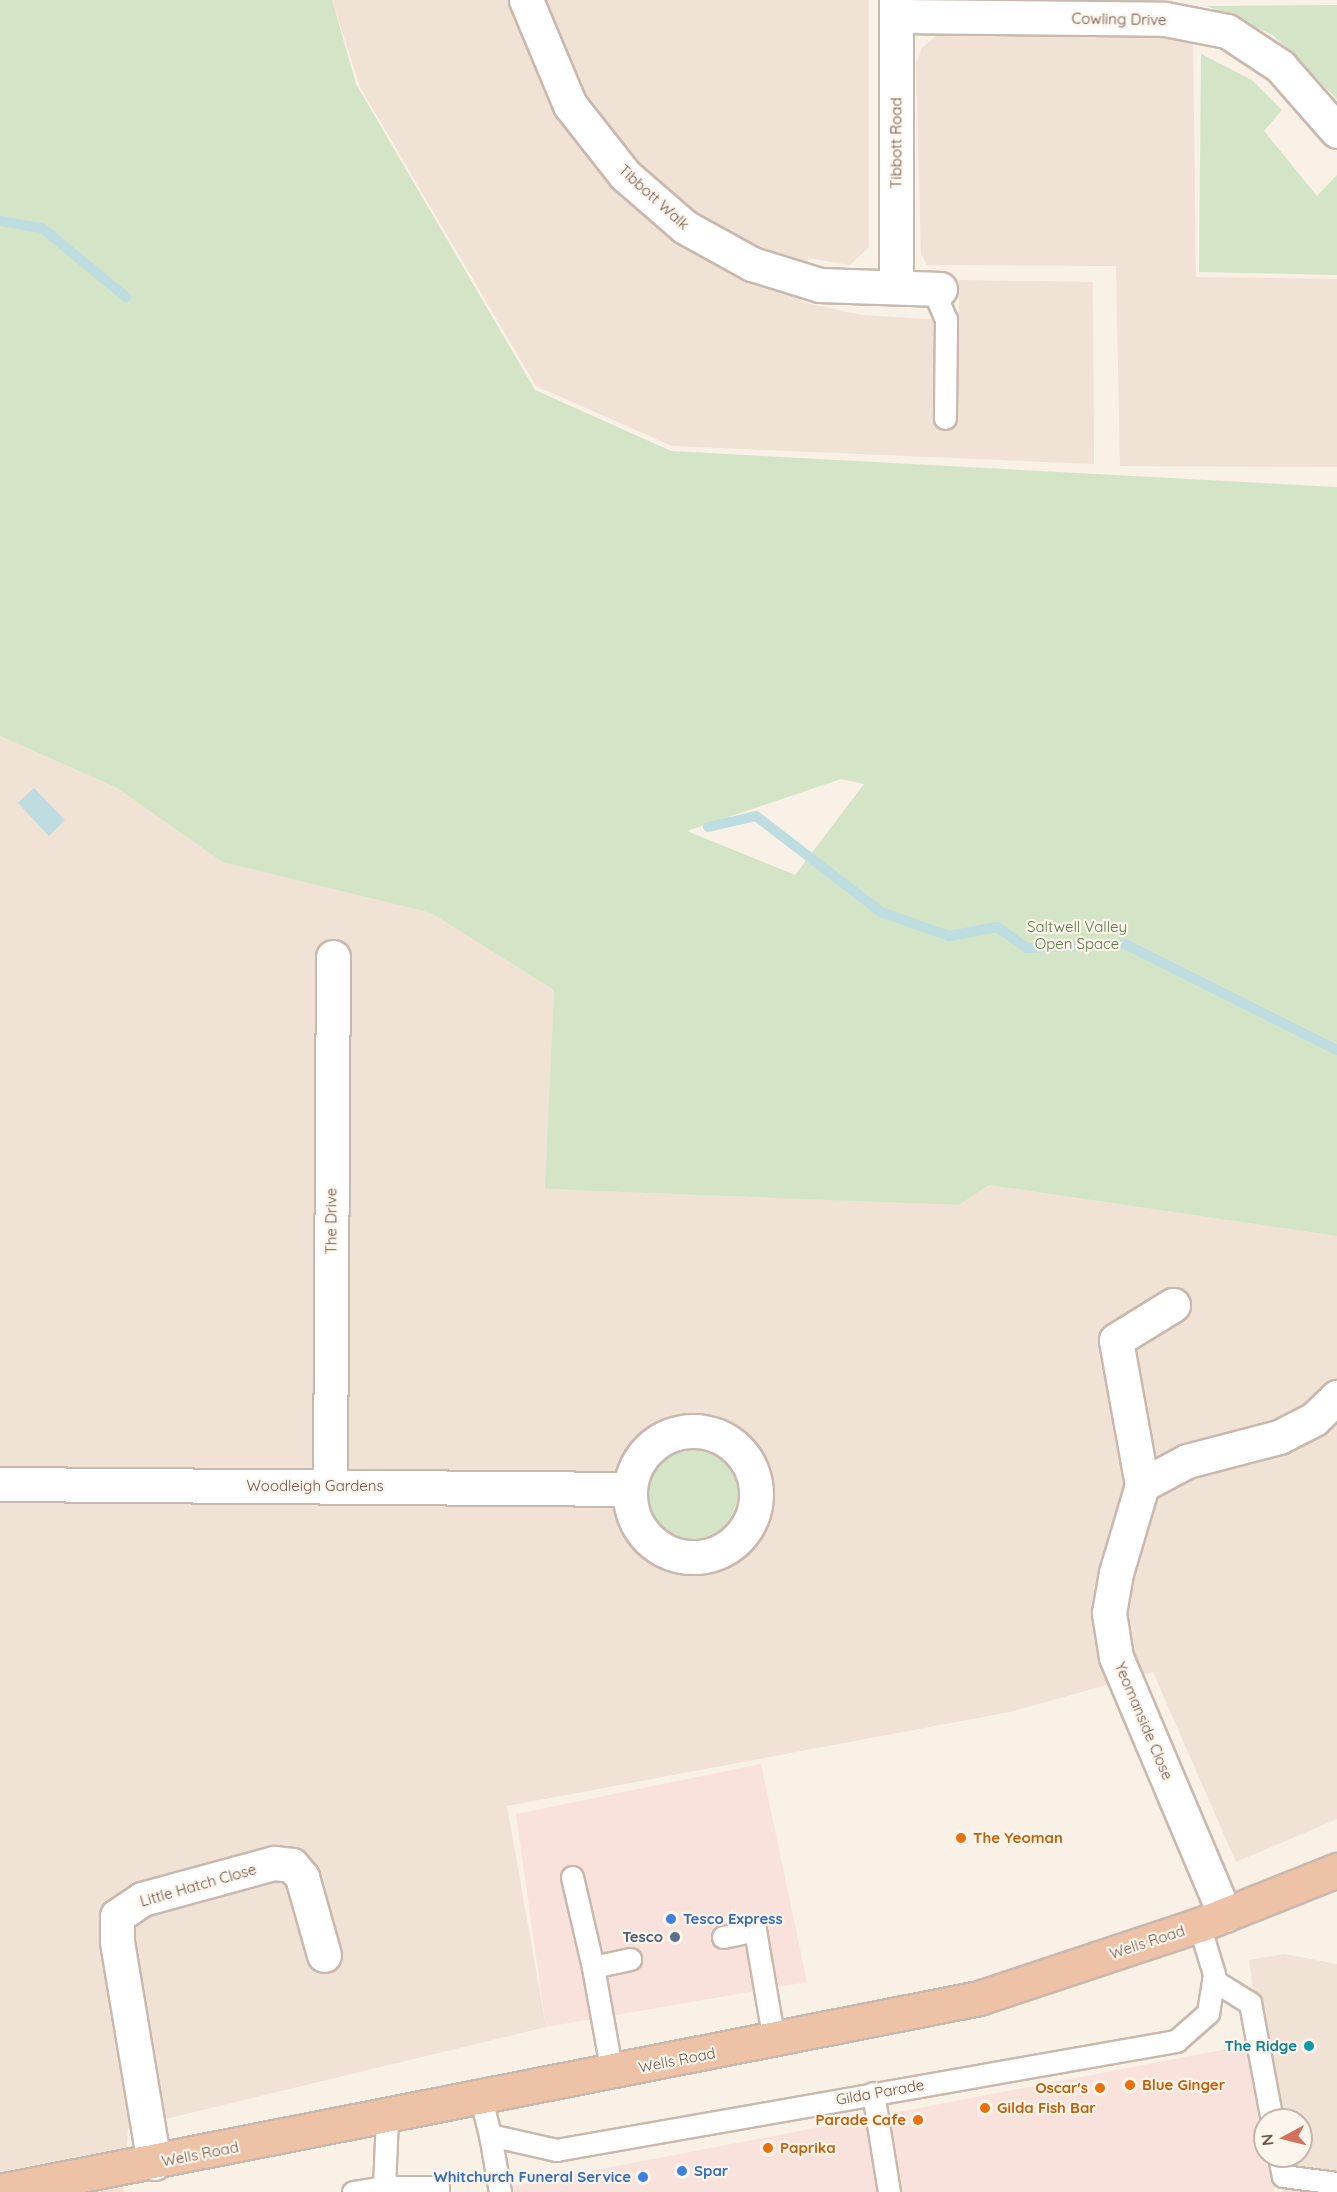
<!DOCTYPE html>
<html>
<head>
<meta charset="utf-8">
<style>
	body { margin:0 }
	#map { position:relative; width:1337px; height:2192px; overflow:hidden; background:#f9f0e6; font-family:Quicksand,sans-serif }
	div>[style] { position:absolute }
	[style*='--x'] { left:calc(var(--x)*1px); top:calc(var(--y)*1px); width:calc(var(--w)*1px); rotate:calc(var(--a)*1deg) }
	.residential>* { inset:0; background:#f0e2d5 }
	.commercial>* { inset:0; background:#f8e2db }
	.green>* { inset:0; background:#d4e4c6 }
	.round { border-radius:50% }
	.water>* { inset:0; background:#bddde0 }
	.stream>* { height:10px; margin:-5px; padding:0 5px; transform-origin:5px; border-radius:5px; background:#bddde0 }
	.roads { filter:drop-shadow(2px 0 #c9b8ad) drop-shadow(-2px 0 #c9b8ad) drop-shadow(0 2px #c9b8ad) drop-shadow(0 -2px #c9b8ad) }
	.service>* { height:21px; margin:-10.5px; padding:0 10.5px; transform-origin:10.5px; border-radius:10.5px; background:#fff }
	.minor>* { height:33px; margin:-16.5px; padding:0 16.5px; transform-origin:16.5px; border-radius:16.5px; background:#fff }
	.minor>.ring { margin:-16.5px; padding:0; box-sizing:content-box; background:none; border:33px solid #fff; border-radius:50% }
	.trunk>* { height:33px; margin:-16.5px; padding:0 16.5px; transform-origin:16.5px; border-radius:16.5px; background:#edc2a6 }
	.dots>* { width:16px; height:16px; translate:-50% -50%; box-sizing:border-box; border:3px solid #fcf5eb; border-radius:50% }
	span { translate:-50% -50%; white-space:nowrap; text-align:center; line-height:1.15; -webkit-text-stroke:4.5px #fcf5eb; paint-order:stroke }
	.street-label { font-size:15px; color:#6f584e }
	.park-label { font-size:15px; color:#5b794b }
	.food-label { font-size:15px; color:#c56008; font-weight:700 }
	.left { translate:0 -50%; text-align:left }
	.right { translate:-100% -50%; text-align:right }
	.shop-label { font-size:15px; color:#366cbe; font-weight:700 }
	.service-label { font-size:15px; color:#4e5e75; font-weight:700 }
	.culture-label { font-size:15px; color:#0d838f; font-weight:700 }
	.north { position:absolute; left:1253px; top:2108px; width:60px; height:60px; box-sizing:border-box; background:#fcf5eb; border:2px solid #c4b6ac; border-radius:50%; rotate:263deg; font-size:16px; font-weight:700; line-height:24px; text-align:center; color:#6f584e }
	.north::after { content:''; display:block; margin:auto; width:21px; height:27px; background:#d36f5b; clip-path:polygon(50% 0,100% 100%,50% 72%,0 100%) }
</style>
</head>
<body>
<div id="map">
	<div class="residential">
		<i style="clip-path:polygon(332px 0,869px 0,869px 247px,850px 265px,808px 258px,802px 302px,862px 315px,959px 321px,959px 280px,1093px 282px,1094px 464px,672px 446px,536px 386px,360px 87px)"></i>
		<i style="clip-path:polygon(1153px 32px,1193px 39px,1196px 277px,1337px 279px,1337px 467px,1120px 466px,1116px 266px,927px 265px,921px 254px,916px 65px,922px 48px,936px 36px)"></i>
		<i style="clip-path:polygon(0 736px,117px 788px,222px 862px,431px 913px,554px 990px,546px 1189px,959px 1205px,989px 1185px,1337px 1236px,1337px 1819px,1236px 1862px,1153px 1672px,1010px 1712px,507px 1806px,546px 2027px,128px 2128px,124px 2192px,0 2192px)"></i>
		<i style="clip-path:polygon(1284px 1954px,1337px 1964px,1337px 2192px,1283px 2192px,1278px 2156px,1301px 2156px,1301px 2120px,1272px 2120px,1249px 1960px)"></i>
	</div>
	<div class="commercial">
		<i style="clip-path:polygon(761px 1764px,807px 1982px,546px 2027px,516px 1814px)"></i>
		<i style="clip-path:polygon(1248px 2045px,1275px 2192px,514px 2192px,513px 2186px)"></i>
	</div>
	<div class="green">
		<i style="clip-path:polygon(evenodd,0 0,332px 0,356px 84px,535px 390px,671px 451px,1337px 487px,1337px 1236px,989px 1185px,959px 1205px,545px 1189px,554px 990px,431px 913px,222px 862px,117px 788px,0 736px,0 0,841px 779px,864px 784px,795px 875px,687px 831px,841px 779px)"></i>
		<i style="clip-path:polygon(1337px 5px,1337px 99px,1273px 35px,1207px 6px)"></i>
		<i style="clip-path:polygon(1201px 54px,1252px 80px,1282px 110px,1264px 131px,1317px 196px,1337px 175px,1337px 275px,1199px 272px)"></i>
		<i class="round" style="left:645px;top:1447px;width:92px;height:92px"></i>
	</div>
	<div class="water">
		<i style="clip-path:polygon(34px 788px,65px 820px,49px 836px,18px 803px)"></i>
	</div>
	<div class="stream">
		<i style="--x:0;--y:221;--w:43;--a:9.5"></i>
		<i style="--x:42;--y:228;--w:109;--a:39.4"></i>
		<i style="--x:708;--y:827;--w:49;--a:-12.9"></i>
		<i style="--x:756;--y:816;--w:158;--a:37.5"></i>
		<i style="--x:881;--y:912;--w:72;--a:19.4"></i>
		<i style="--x:949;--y:936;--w:49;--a:-10.6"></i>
		<i style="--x:997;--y:927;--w:37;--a:35"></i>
		<i style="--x:1027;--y:948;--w:98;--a:-2.3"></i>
		<i style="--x:1125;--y:944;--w:237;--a:26.6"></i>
	</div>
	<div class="roads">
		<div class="service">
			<i style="--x:933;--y:289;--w:33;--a:67"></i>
			<i style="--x:946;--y:319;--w:99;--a:90.6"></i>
			<i style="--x:572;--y:1877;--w:92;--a:76.9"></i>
			<i style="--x:723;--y:1937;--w:33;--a:-12"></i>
			<i style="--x:755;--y:1930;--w:113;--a:80.3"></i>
			<i style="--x:1213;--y:1980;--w:44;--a:31.9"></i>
			<i style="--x:1250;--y:2003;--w:119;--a:79.4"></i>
			<i style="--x:612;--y:2073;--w:108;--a:-100.2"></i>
			<i style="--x:593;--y:1967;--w:38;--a:-12"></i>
			<i style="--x:873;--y:2093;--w:100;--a:80.8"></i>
			<i style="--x:481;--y:2099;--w:37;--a:76"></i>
			<i style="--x:490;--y:2135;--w:68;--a:12.8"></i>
			<i style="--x:556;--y:2150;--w:630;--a:-9.97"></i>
			<i style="--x:1176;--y:2041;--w:43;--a:-41.2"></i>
			<i style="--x:1208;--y:2013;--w:39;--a:-81"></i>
			<i style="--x:1214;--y:1974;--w:51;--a:-107"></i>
			<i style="--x:490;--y:2135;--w:58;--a:80"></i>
			<i style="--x:1279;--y:2156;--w:20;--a:79"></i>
			<i style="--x:1283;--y:2176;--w:54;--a:7.4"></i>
			<i style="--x:384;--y:2187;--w:54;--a:0"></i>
			<i style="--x:438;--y:2187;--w:5;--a:90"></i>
			<i style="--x:353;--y:2192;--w:31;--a:-9"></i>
			<i style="--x:384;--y:2187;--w:70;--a:-87.5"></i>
		</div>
		<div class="minor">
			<i style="--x:526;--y:0;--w:114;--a:67.3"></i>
			<i style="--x:570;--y:105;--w:89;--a:51.8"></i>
			<i style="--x:625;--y:175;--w:79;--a:40.9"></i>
			<i style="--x:685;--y:227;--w:77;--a:28.9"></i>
			<i style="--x:752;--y:264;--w:71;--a:17.2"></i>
			<i style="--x:820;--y:285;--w:120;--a:1.9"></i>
			<i style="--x:896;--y:0;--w:286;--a:90"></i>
			<i style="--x:896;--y:16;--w:269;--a:0.6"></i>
			<i style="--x:1165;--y:19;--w:63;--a:11"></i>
			<i style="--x:1227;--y:31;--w:64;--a:33.4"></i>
			<i style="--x:1280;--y:66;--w:86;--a:48.8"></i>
			<i class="ring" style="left:630px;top:1431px;width:93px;height:93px"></i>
			<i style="--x:0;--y:1484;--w:630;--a:0.45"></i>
			<i style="--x:1142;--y:1485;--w:147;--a:-100.2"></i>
			<i style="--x:1116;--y:1340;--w:67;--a:-31.6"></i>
			<i style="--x:330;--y:1486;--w:529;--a:-89.68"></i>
			<i style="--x:1225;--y:1915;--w:280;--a:-112.9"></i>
			<i style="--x:1116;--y:1657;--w:45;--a:-99"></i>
			<i style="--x:1109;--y:1613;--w:41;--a:-80.1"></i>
			<i style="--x:1116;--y:1573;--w:92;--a:-73.5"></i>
			<i style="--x:1142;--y:1485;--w:51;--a:-28.1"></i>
			<i style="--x:1187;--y:1461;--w:95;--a:-14.6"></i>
			<i style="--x:1279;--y:1437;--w:39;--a:-27"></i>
			<i style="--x:1314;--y:1419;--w:32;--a:-44"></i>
			<i style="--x:154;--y:2163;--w:225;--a:-99.5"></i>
			<i style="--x:117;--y:1941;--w:25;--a:-90"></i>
			<i style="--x:117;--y:1916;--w:30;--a:-34"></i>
			<i style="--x:142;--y:1899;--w:137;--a:-15.3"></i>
			<i style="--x:274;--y:1863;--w:18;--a:6"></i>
			<i style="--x:292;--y:1865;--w:16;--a:50"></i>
			<i style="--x:302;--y:1877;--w:81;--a:74.2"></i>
		</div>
		<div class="trunk">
			<i style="--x:0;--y:2191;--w:998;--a:-11.15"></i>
			<i style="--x:979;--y:1998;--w:232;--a:-18.4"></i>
			<i style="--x:1199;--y:1925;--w:149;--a:-21.7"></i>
		</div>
	</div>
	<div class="dots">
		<i style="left:961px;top:1838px;background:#e8710a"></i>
		<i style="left:671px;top:1919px;background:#3f7fe0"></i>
		<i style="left:675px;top:1937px;background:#5c6f8a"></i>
		<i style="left:1309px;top:2046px;background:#0f9aa8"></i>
		<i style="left:1130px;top:2085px;background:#e8710a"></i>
		<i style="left:1100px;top:2088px;background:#e8710a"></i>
		<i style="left:985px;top:2108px;background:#e8710a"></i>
		<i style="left:918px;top:2120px;background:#e8710a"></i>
		<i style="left:768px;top:2148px;background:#e8710a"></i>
		<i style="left:682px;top:2171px;background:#3f7fe0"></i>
		<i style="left:643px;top:2177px;background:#3f7fe0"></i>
	</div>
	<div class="street-label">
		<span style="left:1119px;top:19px;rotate:1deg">Cowling Drive</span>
		<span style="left:896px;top:143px;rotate:-90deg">Tibbott Road</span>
		<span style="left:654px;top:197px;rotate:42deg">Tibbott Walk</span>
		<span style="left:331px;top:1221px;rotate:-90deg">The Drive</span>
		<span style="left:315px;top:1486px">Woodleigh Gardens</span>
		<span style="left:1144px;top:1721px;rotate:67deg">Yeomanside Close</span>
		<span style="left:198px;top:1885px;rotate:-16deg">Little Hatch Close</span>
		<span style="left:1147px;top:1942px;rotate:-18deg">Wells Road</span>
		<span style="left:677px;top:2060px;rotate:-11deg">Wells Road</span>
		<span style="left:880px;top:2092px;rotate:-10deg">Gilda Parade</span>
		<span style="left:200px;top:2154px;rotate:-11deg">Wells Road</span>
	</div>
	<div class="park-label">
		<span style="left:1077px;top:935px">Saltwell Valley<br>Open Space</span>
	</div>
	<div class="food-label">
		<span class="left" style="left:973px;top:1838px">The Yeoman</span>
		<span class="left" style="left:1142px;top:2085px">Blue Ginger</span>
		<span class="right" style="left:1088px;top:2088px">Oscar's</span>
		<span class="left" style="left:997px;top:2108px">Gilda Fish Bar</span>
		<span class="right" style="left:906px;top:2120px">Parade Cafe</span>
		<span class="left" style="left:780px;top:2148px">Paprika</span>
	</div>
	<div class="shop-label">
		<span class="left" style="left:683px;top:1919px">Tesco Express</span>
		<span class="left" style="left:694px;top:2171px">Spar</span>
		<span class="right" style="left:631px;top:2177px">Whitchurch Funeral Service</span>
	</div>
	<div class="service-label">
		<span class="right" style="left:663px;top:1937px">Tesco</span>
	</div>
	<div class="culture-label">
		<span class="right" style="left:1297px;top:2046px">The Ridge</span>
	</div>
	<div class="north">N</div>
</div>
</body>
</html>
